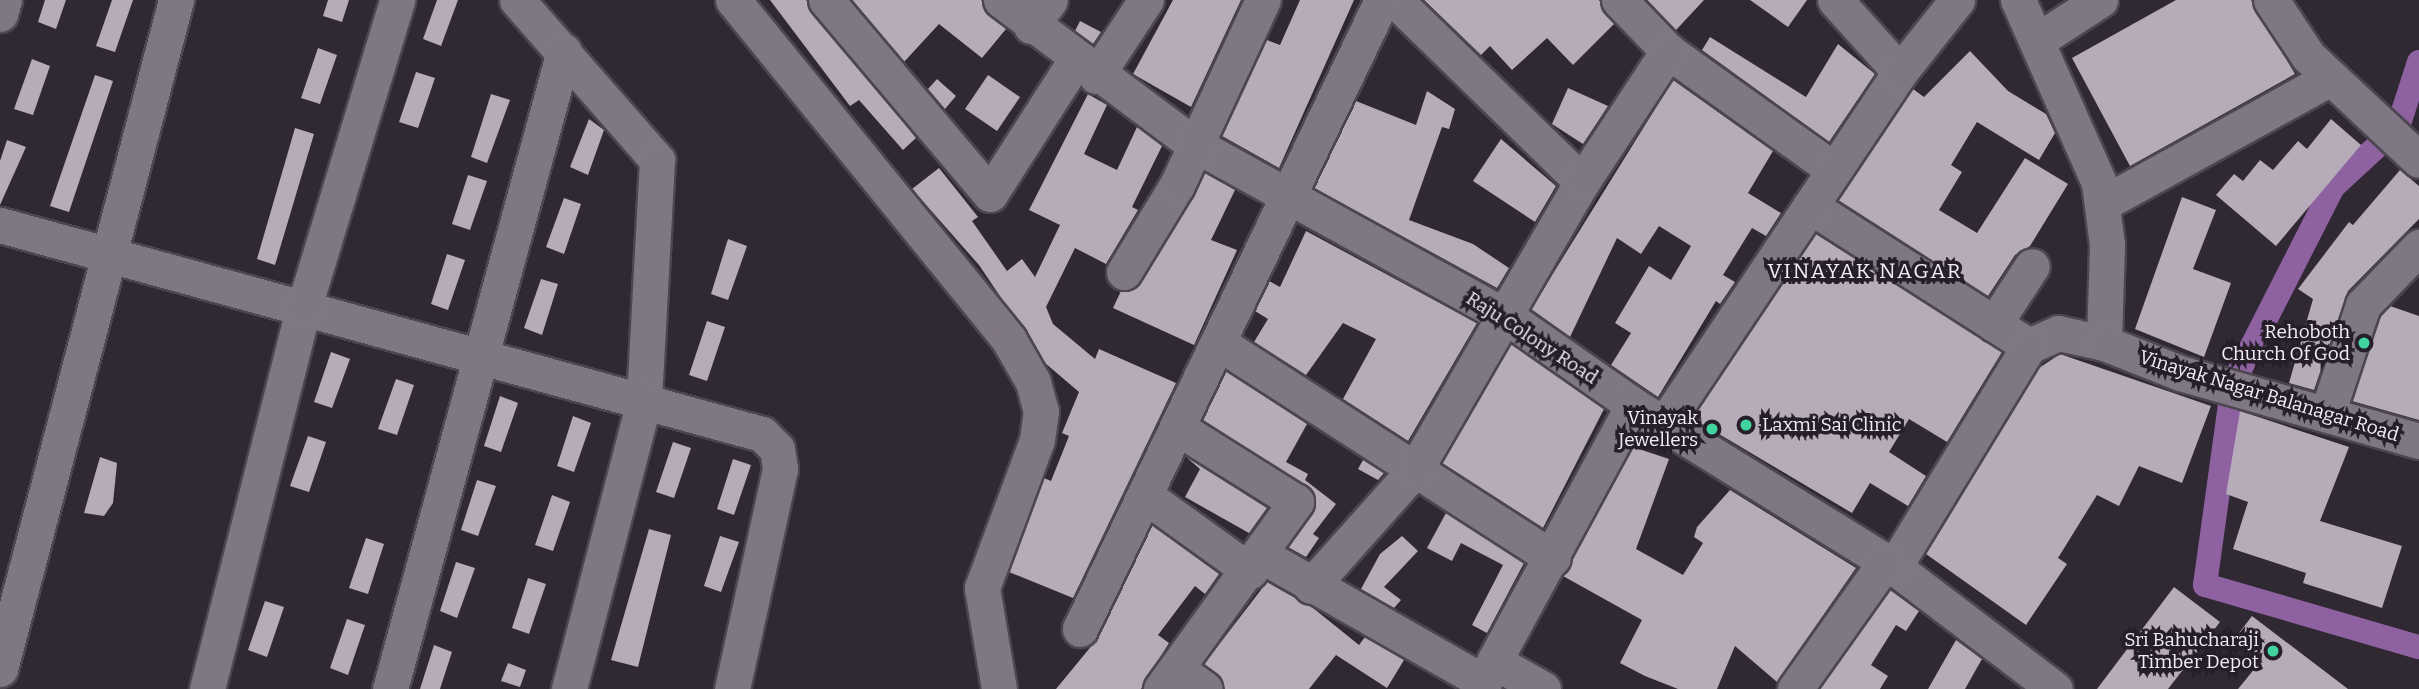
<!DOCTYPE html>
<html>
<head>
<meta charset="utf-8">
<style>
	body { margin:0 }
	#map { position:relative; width:2419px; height:689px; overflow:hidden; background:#302833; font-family:Bitter,serif }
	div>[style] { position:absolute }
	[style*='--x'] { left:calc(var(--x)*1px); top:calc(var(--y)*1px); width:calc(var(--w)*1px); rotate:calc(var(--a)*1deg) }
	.canal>* { height:24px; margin:-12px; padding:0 12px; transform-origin:12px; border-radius:12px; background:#8e61a1 }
	.building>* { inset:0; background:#b5abb9 }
	.roads { filter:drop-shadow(2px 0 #4c464f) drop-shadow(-2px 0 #4c464f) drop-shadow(0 2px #4c464f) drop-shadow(0 -2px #4c464f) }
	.minor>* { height:35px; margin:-17.5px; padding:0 17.5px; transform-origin:17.5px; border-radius:17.5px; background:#807784 }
	.dots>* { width:19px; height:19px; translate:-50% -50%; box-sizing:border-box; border:4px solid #261f29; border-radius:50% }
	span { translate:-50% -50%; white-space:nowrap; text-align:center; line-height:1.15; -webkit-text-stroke:7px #261f29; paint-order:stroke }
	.poi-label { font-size:19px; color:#f2edf4 }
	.right { translate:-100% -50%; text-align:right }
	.left { translate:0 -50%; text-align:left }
	.street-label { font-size:19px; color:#f2edf4 }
	.neighbourhood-label { font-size:21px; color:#f2edf4; letter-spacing:2px }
</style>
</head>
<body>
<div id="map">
	<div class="canal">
		<i style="--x:2419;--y:62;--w:68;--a:107.9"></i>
		<i style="--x:2398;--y:127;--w:88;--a:137.3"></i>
		<i style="--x:2333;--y:187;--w:220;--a:117"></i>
		<i style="--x:2233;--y:383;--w:204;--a:97.9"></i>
		<i style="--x:2205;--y:585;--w:223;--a:16.2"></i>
	</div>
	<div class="building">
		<i style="clip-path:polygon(45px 0,66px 0,56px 29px,38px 22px)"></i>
		<i style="clip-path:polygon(112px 0,133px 0,115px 52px,96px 46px)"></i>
		<i style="clip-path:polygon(328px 0,349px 0,342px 22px,323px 16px)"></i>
		<i style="clip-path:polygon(437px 0,458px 0,441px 46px,423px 39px)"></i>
		<i style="clip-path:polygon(770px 0,806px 0,916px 138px,903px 150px,859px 100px,850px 106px)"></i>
		<i style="clip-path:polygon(852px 0,981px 0,1006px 29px,982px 58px,939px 24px,904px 62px)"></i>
		<i style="clip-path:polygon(1173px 0,1241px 0,1191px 107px,1133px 74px)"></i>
		<i style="clip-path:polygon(1300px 0,1354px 0,1279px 168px,1222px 136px,1267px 40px,1280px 45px)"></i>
		<i style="clip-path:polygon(1424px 0,1599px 0,1614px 24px,1573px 65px,1547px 38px,1512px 70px,1490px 46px,1481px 55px)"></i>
		<i style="clip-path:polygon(1647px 0,1704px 0,1676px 30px)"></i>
		<i style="clip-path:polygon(1750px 0,1807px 0,1788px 27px)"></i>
		<i style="clip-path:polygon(2176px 0,2251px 0,2295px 74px,2130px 166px,2072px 58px)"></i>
		<i style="clip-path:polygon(1080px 21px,1101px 32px,1093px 44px,1075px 31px)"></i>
		<i style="clip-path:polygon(1710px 37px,1806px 97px,1838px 44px,1875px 74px,1829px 142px,1702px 50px)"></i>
		<i style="clip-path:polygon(318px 48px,337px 55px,320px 104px,301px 98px)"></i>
		<i style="clip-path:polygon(1970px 51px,2008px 91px,2046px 114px,2055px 133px,2039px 160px,1977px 122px,1951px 165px,1962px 172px,1939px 210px,1977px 233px,2025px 158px,2068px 184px,2030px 246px,2015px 255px,1988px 296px,1838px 200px,1913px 89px,1924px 97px)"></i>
		<i style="clip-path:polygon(32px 59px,50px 66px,33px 115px,14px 109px)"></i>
		<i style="clip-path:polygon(416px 72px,435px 78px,418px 128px,399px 122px)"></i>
		<i style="clip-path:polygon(95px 75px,113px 81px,69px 212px,50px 206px)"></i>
		<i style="clip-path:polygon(988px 75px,1020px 97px,997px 131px,965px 109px)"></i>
		<i style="clip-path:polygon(937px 79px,956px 96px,945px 109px,928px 89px)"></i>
		<i style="clip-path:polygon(1673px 80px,1773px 151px,1748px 193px,1781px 213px,1766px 236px,1752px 228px,1723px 275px,1735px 282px,1720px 304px,1716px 301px,1658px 397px,1611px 365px,1631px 333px,1615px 323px,1649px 266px,1671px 280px,1691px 246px,1659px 226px,1641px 254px,1617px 238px,1570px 337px,1531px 309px)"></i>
		<i style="clip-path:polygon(1568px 88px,1608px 106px,1583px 144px,1552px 124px)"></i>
		<i style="clip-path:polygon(1427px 91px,1455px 109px,1449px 129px,1442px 127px,1409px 220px,1473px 244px,1509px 268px,1497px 288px,1314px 188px,1356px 101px,1416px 125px)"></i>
		<i style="clip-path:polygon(491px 94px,510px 100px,487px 163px,471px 157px)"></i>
		<i style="clip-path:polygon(1088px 94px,1107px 105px,1084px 154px,1117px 170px,1137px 127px,1162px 146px,1132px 207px,1138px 210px,1106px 264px,1075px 248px,1046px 307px,1053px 324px,1095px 359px,1099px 349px,1176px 383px,1073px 598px,1009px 572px,1044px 478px,1051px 481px,1069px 436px,1062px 433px,1079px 392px,1045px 363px,979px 265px,912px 189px,939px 168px,978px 217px,972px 221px,1007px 271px,1022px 259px,1035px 277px,1060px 225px,1029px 210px)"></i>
		<i style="clip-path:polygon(589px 119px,604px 130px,588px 175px,570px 167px)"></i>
		<i style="clip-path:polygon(2331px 119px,2361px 145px,2276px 246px,2216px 195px,2234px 174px,2243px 181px,2260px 160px,2273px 170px,2298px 141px,2307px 149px)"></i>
		<i style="clip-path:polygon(295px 128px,314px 134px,275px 265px,257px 259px)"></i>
		<i style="clip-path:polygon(1501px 139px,1556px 186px,1535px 222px,1473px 181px)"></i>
		<i style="clip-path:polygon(7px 140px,26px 147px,0 205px,0 161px)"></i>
		<i style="clip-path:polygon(2400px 170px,2419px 186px,2419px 219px,2348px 291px,2314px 390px,2289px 383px,2313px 299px,2298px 289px,2349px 222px,2353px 225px)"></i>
		<i style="clip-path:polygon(1205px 173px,1235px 190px,1211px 240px,1237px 250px,1194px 345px,1113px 308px,1121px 291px,1141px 282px)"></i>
		<i style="clip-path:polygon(468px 175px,487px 181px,470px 230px,452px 224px)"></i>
		<i style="clip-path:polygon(2182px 197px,2216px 210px,2193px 269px,2231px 283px,2204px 357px,2135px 329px)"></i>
		<i style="clip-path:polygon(564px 198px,581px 204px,564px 254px,546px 247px)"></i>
		<i style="clip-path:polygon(1306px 231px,1477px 323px,1408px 441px,1343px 399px,1376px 339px,1343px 323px,1306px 375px,1254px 342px,1268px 319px,1255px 311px,1269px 281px,1280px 287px)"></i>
		<i style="clip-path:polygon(1816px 234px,2002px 352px,1947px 442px,1909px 419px,1889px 452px,1926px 476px,1908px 506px,1870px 483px,1852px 513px,1692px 418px)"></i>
		<i style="clip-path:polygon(728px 239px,747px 246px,728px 300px,711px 294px)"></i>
		<i style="clip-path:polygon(447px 254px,465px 260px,448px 310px,431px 304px)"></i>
		<i style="clip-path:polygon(541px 279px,558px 284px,542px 335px,524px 328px)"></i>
		<i style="clip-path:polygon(2390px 306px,2419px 316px,2419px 420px,2352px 401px,2381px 316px)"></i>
		<i style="clip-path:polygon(707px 321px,725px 327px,707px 381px,689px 375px)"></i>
		<i style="clip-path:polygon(1511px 344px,1604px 409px,1543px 528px,1442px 463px)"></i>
		<i style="clip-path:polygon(331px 352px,350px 359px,332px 408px,314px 402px)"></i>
		<i style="clip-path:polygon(2060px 354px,2211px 406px,2182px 483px,2139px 466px,2119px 506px,2097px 495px,2058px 558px,2067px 564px,2026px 625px,1926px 554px,2039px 368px)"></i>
		<i style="clip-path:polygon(1226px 371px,1307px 424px,1286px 462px,1308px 474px,1305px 480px,1336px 504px,1313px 534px,1319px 538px,1306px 557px,1288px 547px,1313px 513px,1314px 492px,1203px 420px)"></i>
		<i style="clip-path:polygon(396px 379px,414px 385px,397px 435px,378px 429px)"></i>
		<i style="clip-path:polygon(500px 396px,518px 403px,501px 452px,484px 446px)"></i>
		<i style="clip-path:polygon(2240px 411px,2349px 447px,2320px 521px,2402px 546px,2382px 608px,2303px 583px,2306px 573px,2233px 549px,2248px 502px,2226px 494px)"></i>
		<i style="clip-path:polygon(573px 416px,591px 423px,574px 472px,557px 466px)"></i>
		<i style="clip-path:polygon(308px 436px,326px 442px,309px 492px,290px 486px)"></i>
		<i style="clip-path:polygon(673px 442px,691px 448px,674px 498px,656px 492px)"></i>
		<i style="clip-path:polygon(1633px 447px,1669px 459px,1636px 549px,1683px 575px,1703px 543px,1694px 537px,1697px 527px,1730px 490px,1856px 568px,1777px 682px,1735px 646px,1717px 689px,1678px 689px,1645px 676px,1620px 663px,1642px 620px,1563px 576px)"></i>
		<i style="clip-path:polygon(1185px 456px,1267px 508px,1249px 533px,1185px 497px,1200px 469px)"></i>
		<i style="clip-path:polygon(100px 457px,117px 463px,113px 503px,104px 516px,84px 513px)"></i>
		<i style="clip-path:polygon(733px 459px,751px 465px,734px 515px,717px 509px)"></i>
		<i style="clip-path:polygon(1363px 460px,1384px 473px,1378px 480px,1358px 469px)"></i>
		<i style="clip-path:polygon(477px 480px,496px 486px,478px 536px,461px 530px)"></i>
		<i style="clip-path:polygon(552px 495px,570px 502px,553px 551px,535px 545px)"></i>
		<i style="clip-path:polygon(1446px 513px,1524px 563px,1487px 633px,1472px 625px,1503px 565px,1461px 543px,1452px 561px,1427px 548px)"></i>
		<i style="clip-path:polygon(1152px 525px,1219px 574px,1205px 594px,1195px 586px,1158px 635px,1169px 643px,1141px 689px,1056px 689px,1098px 638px)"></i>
		<i style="clip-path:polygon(649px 529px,671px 535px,638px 667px,611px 660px)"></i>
		<i style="clip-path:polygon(720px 536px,739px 542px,721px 592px,704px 586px)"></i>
		<i style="clip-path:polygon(1402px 536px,1418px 551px,1384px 587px,1401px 600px,1394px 608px,1361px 589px,1380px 554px)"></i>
		<i style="clip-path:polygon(366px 538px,384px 544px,368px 594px,349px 588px)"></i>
		<i style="clip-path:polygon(456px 562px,475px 568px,457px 618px,440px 611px)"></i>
		<i style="clip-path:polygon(528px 578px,546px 584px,529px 634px,512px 628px)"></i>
		<i style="clip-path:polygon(1267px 582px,1313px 608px,1359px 645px,1365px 637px,1404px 660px,1387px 688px,1336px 655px,1309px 689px,1225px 689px,1204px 664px)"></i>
		<i style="clip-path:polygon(2174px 587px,2220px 622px,2168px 689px,2097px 689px)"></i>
		<i style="clip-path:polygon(1890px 590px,1919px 611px,1906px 631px,1896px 625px,1871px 665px,1888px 676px,1880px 689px,1820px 689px)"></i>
		<i style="clip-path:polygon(265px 601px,284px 607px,267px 657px,248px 650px)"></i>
		<i style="clip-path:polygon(2252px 616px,2348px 689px,2238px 689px,2260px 662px,2233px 641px)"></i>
		<i style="clip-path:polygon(347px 619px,365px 625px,348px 675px,330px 668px)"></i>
		<i style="clip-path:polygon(1956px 640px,1982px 659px,1965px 689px,1928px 689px)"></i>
		<i style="clip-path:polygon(434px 645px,452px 652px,440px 689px,420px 689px)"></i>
		<i style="clip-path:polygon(508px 663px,526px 670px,520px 687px,501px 681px)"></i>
	</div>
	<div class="roads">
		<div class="minor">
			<i style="--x:517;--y:0;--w:213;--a:48.8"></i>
			<i style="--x:657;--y:160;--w:241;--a:93.1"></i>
			<i style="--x:644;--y:401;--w:298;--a:104.6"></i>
			<i style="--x:733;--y:0;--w:438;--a:50.9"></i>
			<i style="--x:1009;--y:340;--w:48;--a:60.3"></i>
			<i style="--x:1033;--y:382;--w:30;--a:75"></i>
			<i style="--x:1041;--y:411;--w:29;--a:98"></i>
			<i style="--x:1037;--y:440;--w:158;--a:110.4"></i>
			<i style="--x:982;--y:588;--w:102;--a:80.4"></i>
			<i style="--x:826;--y:0;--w:254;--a:49.8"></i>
			<i style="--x:990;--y:194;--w:158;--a:-57.4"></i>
			<i style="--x:1001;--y:0;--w:239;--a:36.8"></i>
			<i style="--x:1192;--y:143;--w:360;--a:28.9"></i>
			<i style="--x:1507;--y:317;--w:154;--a:34.9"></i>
			<i style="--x:1633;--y:405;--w:307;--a:31.8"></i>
			<i style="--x:1894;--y:567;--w:202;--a:37.2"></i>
			<i style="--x:1395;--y:0;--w:261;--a:44.2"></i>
			<i style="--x:1619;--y:0;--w:71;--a:46.1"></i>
			<i style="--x:1668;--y:51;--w:204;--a:35.6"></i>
			<i style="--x:1835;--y:0;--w:97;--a:47.9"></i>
			<i style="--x:2018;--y:0;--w:200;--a:66.1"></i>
			<i style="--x:2099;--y:183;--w:63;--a:82.6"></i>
			<i style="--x:2107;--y:245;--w:98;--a:91.8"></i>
			<i style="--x:2271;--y:0;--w:67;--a:56.5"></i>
			<i style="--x:2308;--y:56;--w:152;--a:43.1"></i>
			<i style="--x:0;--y:14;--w:15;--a:-74"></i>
			<i style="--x:1031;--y:26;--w:32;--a:-54"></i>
			<i style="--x:2038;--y:40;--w:74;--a:-32.8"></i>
			<i style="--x:1096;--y:76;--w:91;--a:-56.7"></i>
			<i style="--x:2102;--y:204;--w:260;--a:-28.9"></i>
			<i style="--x:1810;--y:206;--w:260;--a:32.6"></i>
			<i style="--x:2029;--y:346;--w:32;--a:-24"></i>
			<i style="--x:2058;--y:333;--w:47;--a:12.3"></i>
			<i style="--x:2104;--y:343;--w:82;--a:21.5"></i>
			<i style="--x:2180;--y:373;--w:248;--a:15.9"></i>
			<i style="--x:0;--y:225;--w:790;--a:15.34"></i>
			<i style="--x:762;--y:434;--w:21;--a:45"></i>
			<i style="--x:777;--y:449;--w:20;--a:81"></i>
			<i style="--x:780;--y:469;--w:225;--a:102.3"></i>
			<i style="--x:1124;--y:272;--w:102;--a:-58.7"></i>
			<i style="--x:1177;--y:185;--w:204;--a:-65.1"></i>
			<i style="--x:1994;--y:324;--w:69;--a:-56.8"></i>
			<i style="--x:1219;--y:343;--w:397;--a:32.8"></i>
			<i style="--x:2327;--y:414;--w:115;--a:-71.7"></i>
			<i style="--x:2363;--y:305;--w:81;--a:-46"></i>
			<i style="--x:1665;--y:423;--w:422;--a:-56.2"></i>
			<i style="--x:1900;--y:72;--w:92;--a:-51.6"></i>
			<i style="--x:1147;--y:497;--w:127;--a:35.7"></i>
			<i style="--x:1261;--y:555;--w:257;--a:29.7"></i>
			<i style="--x:1894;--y:567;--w:259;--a:-58.6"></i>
			<i style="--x:1311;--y:586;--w:158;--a:-48.3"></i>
			<i style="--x:1416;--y:468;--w:331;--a:-59.9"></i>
			<i style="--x:1582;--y:182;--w:157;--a:-56.7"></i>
			<i style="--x:1080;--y:629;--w:698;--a:-64.35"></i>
			<i style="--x:1497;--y:663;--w:53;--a:29.5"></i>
			<i style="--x:0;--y:669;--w:692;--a:-75.26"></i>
			<i style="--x:1177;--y:669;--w:34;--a:36"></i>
			<i style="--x:207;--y:689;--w:394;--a:-75.8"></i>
			<i style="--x:304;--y:307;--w:321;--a:-73.1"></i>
			<i style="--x:390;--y:689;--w:661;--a:-74.74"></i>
			<i style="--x:1161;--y:689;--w:231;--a:-54.2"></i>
			<i style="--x:1296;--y:502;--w:139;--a:-147.9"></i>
			<i style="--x:1479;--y:689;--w:323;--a:-61.5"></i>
			<i style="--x:1795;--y:689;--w:157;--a:-54.6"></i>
		</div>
	</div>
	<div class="dots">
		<i style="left:2364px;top:343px;background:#41d4a1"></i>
		<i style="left:1746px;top:425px;background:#41d4a1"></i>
		<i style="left:1712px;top:429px;background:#41d4a1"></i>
		<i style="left:2273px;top:651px;background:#41d4a1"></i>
	</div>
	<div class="poi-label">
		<span class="right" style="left:2350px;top:343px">Rehoboth<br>Church Of God</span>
		<span class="right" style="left:1698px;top:429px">Vinayak<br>Jewellers</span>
		<span class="left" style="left:1762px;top:425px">Laxmi Sai Clinic</span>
		<span class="right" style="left:2259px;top:651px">Sri Bahucharaji<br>Timber Depot</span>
	</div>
	<div class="street-label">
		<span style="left:1532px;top:338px;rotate:33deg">Raju Colony Road</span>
		<span style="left:2269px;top:396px;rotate:17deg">Vinayak Nagar Balanagar Road</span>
	</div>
	<div class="neighbourhood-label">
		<span style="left:1865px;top:271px">VINAYAK NAGAR</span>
	</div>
</div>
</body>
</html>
